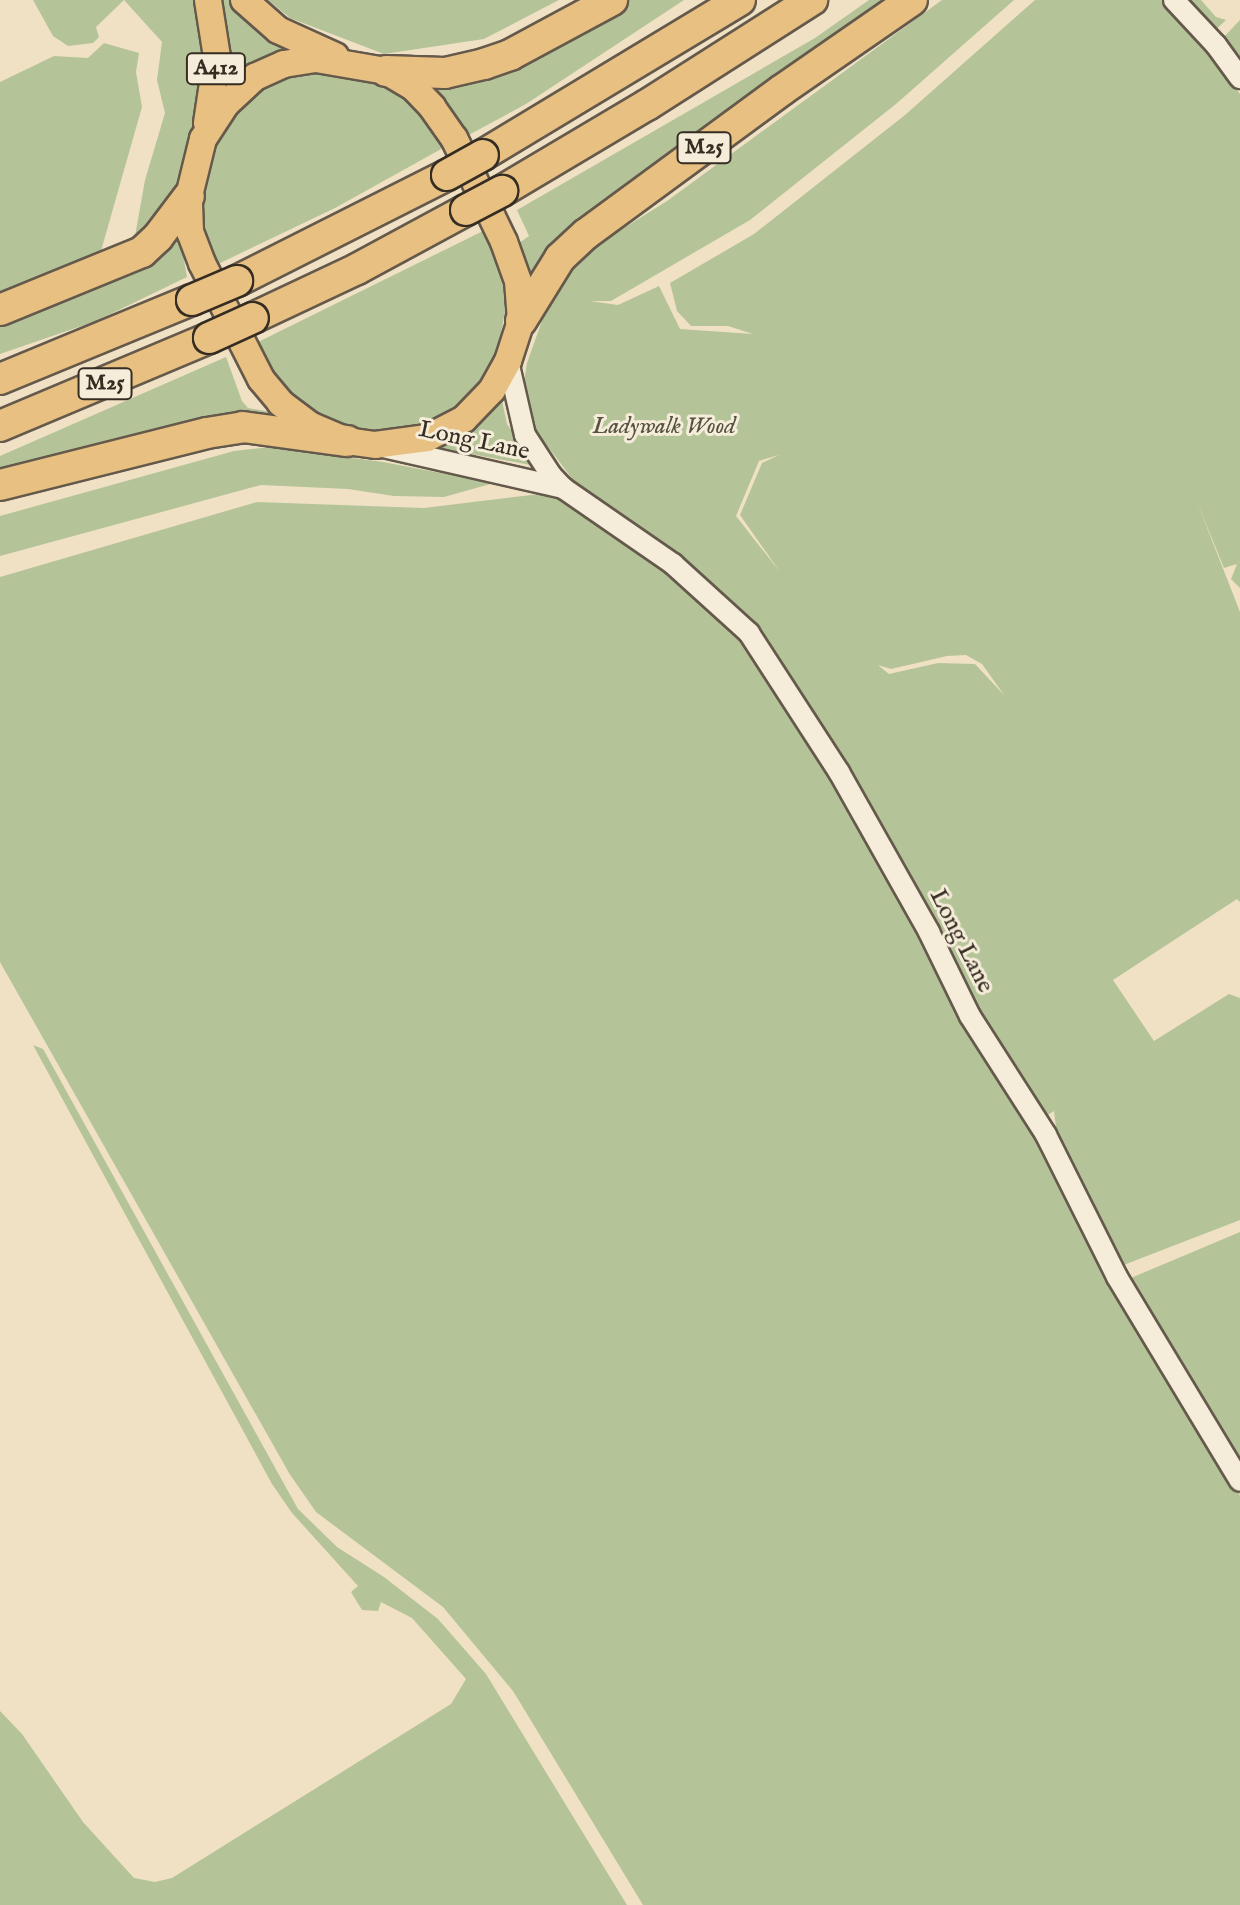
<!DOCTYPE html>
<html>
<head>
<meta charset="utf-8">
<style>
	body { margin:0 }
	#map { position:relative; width:1240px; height:1905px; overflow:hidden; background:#f0e1c5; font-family:"IM FELL English",serif }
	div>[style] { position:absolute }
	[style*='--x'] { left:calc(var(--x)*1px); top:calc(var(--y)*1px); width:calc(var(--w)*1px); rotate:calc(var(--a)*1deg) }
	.green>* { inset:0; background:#b5c498 }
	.roads { filter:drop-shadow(2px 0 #64594b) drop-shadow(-2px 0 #64594b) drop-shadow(0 2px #64594b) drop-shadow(0 -2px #64594b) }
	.minor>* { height:20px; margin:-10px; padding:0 10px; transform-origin:10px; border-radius:10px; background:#f5ecd9 }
	.major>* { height:26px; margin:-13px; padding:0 13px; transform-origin:13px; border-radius:13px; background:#e8c082 }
	.highway>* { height:30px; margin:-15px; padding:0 15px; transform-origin:15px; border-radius:15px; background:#e8c082 }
	.bridges { filter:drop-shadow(2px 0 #352c22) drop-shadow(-2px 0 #352c22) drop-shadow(0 2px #352c22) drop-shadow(0 -2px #352c22) }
	.highway-bridge>* { height:30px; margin:-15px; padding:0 15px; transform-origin:15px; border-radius:15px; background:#e8c082 }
	span { translate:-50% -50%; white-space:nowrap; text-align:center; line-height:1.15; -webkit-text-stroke:6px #f5ecd9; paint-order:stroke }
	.shield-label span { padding:2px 6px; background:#f5ecd9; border:2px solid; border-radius:6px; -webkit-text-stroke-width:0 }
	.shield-label { font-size:22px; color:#352c22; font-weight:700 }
	.park-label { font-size:24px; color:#555240; font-style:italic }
	.street-label { font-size:24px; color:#352c22 }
</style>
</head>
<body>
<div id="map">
	<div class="green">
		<i style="clip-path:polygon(33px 0,195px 0,208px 40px,205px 100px,177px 196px,152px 233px,135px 236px,145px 180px,165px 113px,157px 80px,162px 42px,124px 0,96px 27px,99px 37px,93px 43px,68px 46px,53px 36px)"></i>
		<i style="clip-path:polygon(219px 0,235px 0,303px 48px,249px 68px,220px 90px)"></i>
		<i style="clip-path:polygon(268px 0,559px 0,484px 39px,384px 54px,290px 18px)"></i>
		<i style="clip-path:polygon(621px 0,684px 0,526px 104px,465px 137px,420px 81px)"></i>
		<i style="clip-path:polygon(869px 0,899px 0,546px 256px,526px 283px,516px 245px,529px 236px,517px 210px,815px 38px)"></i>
		<i style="clip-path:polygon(evenodd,942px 0,1014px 0,896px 104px,750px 220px,611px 301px,590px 301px,618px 305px,659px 286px,680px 329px,753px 334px,728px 326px,691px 326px,677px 311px,670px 283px,754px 234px,905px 115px,1035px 0,1164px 0,1209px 51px,1240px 94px,1240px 588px,1231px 579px,1237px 564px,1224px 568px,1197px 502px,1240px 612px,1240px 902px,1237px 899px,1113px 980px,1154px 1041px,1229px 994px,1240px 998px,1240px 1220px,1121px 1266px,1057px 1135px,1054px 1111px,1045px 1117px,1033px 1107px,755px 630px,583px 493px,533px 427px,523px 388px,527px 363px,550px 298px,562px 277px,584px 253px,667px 201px,942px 0,779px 455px,762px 463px,740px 515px,780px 572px,736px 516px,759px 461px,779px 455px,942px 0,966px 655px,982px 664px,1004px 695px,975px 664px,938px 663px,889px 674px,878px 665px,891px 669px,947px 656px,966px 655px)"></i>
		<i style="clip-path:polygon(1178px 0,1201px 0,1216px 17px,1226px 20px,1210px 35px)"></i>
		<i style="clip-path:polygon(1240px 20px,1240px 58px,1234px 65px,1218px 43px)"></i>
		<i style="clip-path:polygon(104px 43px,139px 53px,136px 72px,142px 107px,99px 258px,0 298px,0 82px,54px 56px,88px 58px)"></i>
		<i style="clip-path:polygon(331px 70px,362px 77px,399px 93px,423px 118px,443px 148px,335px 208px,214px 266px,196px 222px,213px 132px,243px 98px,286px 75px)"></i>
		<i style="clip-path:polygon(178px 227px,187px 277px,96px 321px,0 354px,0 324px)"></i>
		<i style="clip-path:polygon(483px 231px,501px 273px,506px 306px,498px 350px,484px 381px,451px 413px,417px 430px,384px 435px,322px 422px,290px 399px,252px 345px)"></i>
		<i style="clip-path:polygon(226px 357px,242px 401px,248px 408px,276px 413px,283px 422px,0 482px,0 456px)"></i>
		<i style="clip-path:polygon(501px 396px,507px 424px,536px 466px,433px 447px)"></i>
		<i style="clip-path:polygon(270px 447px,383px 462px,494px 483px,444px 497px,394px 496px,348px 489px,261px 485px,0 556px,0 516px,234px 451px)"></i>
		<i style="clip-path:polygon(548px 493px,588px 512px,668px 570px,718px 614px,761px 668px,830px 772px,1226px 1464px,1240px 1496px,1240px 1905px,643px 1905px,513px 1691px,443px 1607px,316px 1512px,289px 1473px,0 962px,0 577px,257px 502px,424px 508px)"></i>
		<i style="clip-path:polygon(33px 1045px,43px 1049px,298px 1509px,337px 1547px,384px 1577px,438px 1619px,486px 1674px,627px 1905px,0 1905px,0 1711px,22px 1734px,83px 1822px,134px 1878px,155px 1882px,172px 1878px,451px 1704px,466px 1679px,412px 1618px,381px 1602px,378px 1611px,362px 1610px,351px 1592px,358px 1586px,292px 1513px,272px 1484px)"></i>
		<i style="clip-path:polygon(1240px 1232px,1240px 1471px,1126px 1280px)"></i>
	</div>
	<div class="roads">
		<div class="minor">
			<i style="--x:1174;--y:0;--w:62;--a:47"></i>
			<i style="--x:1216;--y:45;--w:41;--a:54"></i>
			<i style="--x:508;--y:361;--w:76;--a:77.1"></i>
			<i style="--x:525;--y:435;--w:48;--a:57"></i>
			<i style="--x:551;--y:475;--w:18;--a:47"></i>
			<i style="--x:563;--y:488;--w:134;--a:34.6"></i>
			<i style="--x:673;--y:564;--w:103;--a:42.2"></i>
			<i style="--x:749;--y:633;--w:166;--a:57.1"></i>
			<i style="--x:839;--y:772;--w:184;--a:60.6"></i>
			<i style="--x:929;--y:932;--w:93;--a:64"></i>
			<i style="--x:970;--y:1016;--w:141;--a:57.4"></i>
			<i style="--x:1046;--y:1135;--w:159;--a:63.4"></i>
			<i style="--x:1117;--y:1277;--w:238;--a:58.9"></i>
			<i style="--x:383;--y:447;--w:185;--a:12.8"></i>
		</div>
		<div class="major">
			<i style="--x:244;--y:0;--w:45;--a:41.4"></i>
			<i style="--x:278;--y:30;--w:63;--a:24.5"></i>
			<i style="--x:316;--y:59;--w:71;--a:9.7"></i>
			<i style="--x:386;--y:71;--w:31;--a:31"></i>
			<i style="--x:413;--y:87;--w:28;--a:46"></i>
			<i style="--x:432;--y:107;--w:38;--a:55"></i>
			<i style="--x:454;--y:138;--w:115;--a:64.3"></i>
			<i style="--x:504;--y:242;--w:41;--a:70.3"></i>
			<i style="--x:518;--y:281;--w:40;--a:85.7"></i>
			<i style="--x:521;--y:321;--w:42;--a:108"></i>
			<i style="--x:508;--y:361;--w:33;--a:119"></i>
			<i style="--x:492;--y:390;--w:40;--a:134"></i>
			<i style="--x:464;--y:419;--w:42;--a:152.8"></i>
			<i style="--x:427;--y:438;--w:52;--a:172.3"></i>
			<i style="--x:375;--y:445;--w:28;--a:-172"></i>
			<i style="--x:347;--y:441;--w:39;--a:-157"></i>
			<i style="--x:311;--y:426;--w:38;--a:-143"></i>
			<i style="--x:281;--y:403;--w:31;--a:-130"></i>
			<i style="--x:261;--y:379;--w:130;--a:-117"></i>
			<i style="--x:202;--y:263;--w:33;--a:-111"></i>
			<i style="--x:190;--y:232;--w:36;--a:-92"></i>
			<i style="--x:189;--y:196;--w:59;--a:-76.2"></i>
			<i style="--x:203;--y:139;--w:42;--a:-56.7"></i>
			<i style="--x:226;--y:104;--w:40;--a:-43"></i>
			<i style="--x:255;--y:77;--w:32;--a:-24"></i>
			<i style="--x:284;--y:64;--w:32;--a:-9"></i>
			<i style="--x:207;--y:123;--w:67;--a:-81.4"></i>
			<i style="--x:217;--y:57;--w:58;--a:-99"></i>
		</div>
		<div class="highway">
			<i style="--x:386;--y:71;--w:59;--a:1.9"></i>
			<i style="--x:445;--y:73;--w:40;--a:-13"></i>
			<i style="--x:484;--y:64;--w:28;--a:-19"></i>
			<i style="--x:510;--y:55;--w:116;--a:-28.3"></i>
			<i style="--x:483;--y:155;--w:300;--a:-31.1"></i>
			<i style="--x:502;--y:191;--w:169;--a:-30.7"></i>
			<i style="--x:647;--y:105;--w:196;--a:-32.5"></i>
			<i style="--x:237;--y:281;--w:235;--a:-26.8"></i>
			<i style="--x:0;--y:310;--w:153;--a:-22.2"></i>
			<i style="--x:142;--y:252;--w:22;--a:-43"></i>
			<i style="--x:158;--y:237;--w:51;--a:-52.9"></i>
			<i style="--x:253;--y:318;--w:115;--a:-25.2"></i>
			<i style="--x:357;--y:269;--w:124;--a:-28.4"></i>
			<i style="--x:521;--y:321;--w:74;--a:-58.2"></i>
			<i style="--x:560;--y:258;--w:35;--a:-43"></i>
			<i style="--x:586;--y:234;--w:243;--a:-36.3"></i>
			<i style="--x:782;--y:90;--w:158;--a:-34.7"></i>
			<i style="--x:0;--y:379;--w:208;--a:-22.4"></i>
			<i style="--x:0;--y:426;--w:227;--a:-22.8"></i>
			<i style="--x:0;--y:485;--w:213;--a:-14.1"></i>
			<i style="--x:207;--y:433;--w:36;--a:-9"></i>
			<i style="--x:243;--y:427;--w:105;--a:7.7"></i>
		</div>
	</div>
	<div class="bridges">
		<div class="highway-bridge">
			<i style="--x:447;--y:175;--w:41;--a:-29.1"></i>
			<i style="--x:466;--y:210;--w:41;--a:-27.8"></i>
			<i style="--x:192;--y:300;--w:49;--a:-22.9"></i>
			<i style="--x:209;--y:338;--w:48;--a:-24.4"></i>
		</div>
	</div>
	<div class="shield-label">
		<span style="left:216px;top:69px">A412</span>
		<span style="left:704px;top:148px">M25</span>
		<span style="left:105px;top:384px">M25</span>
	</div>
	<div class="park-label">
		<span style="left:664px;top:427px">Ladywalk Wood</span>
	</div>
	<div class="street-label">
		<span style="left:474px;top:441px;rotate:12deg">Long Lane</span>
		<span style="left:961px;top:941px;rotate:63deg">Long Lane</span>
	</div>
</div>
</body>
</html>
